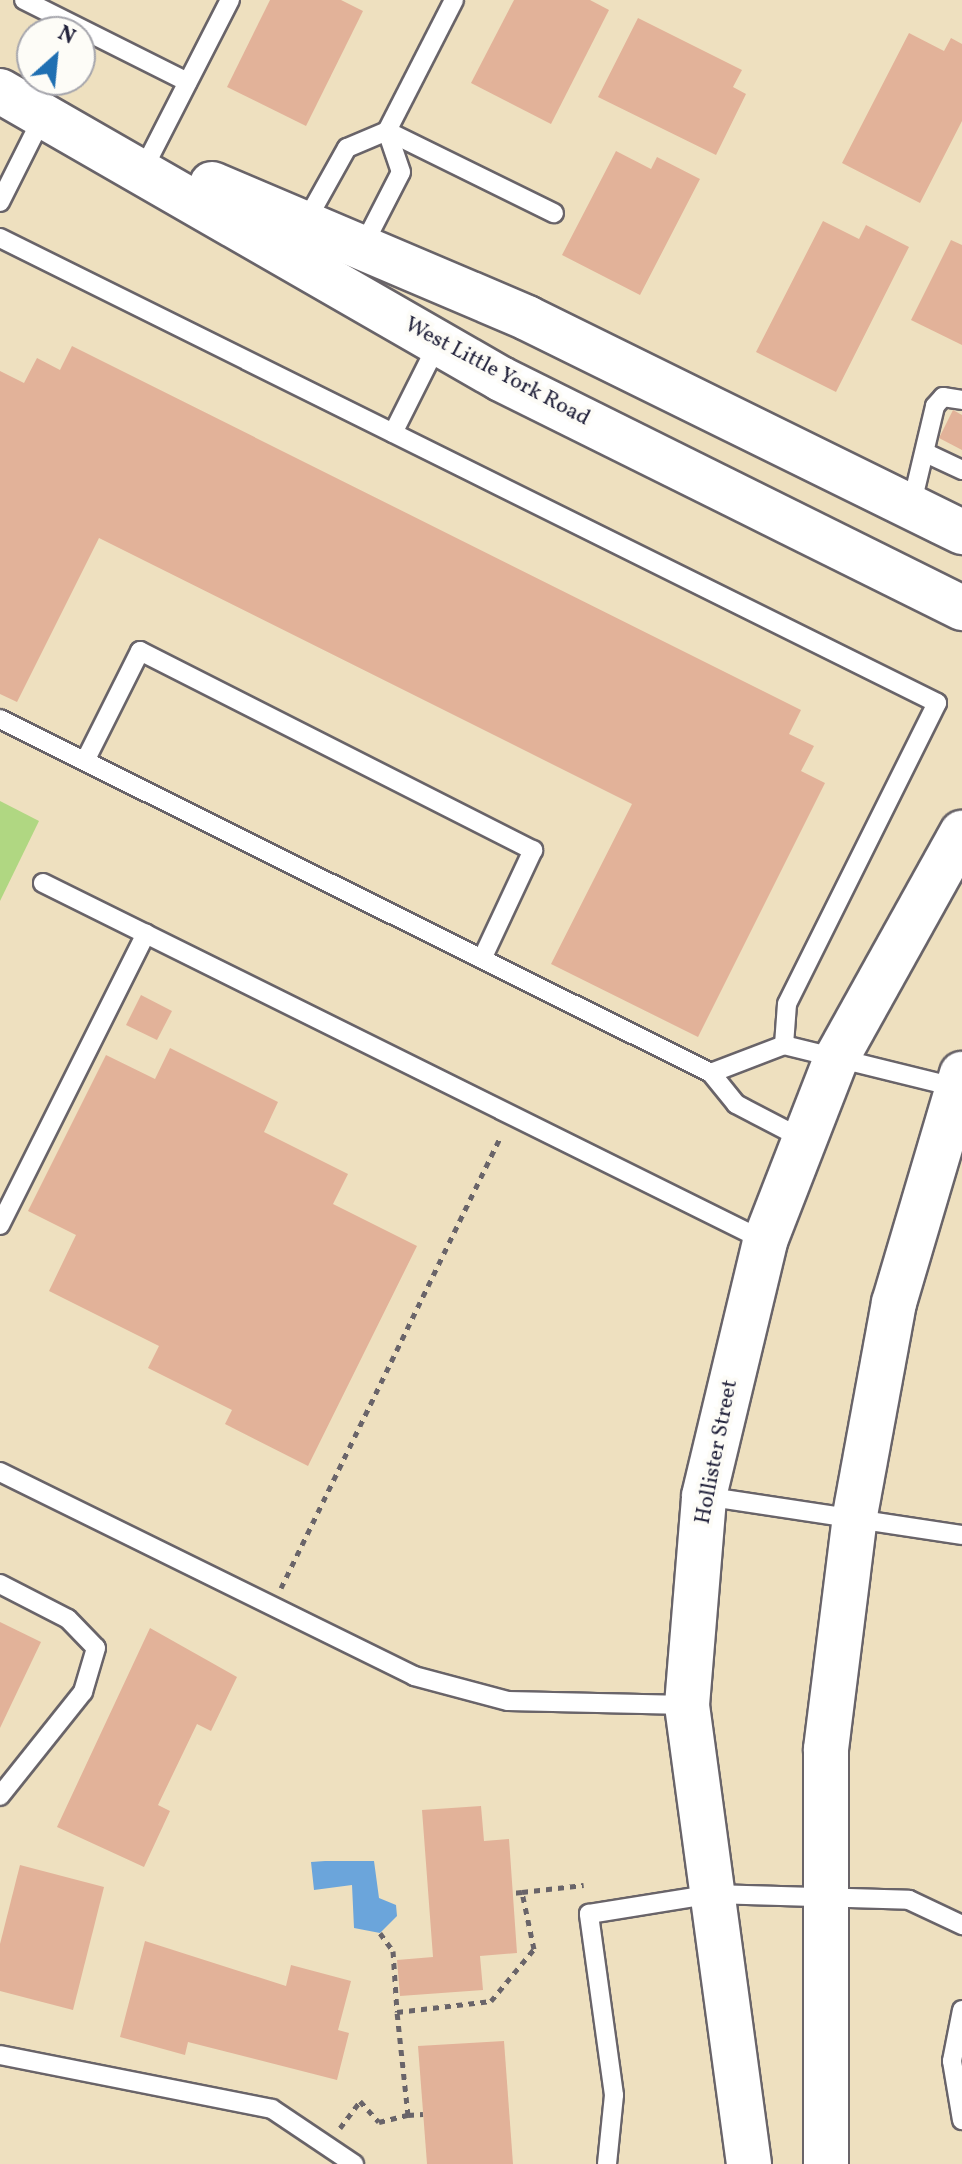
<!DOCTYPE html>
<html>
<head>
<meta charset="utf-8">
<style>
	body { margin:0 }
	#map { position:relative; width:962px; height:2164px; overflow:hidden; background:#eee0bf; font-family:Vollkorn,serif }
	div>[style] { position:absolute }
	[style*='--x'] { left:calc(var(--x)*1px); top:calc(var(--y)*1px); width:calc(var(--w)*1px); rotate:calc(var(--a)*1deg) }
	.green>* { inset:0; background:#b0d782 }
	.water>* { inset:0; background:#6ba5db }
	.building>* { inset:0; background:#e2b299 }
	.path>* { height:5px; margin-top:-2.5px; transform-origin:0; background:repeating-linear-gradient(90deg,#696469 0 6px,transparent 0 12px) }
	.roads { filter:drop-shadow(2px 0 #696469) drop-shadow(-2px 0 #696469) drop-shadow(0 2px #696469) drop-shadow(0 -2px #696469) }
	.service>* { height:18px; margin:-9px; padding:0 9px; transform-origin:9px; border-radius:9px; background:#fff }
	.secondary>* { height:44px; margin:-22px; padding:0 22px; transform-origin:22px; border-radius:22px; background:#fff }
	span { translate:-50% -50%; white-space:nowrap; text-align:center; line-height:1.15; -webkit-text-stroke:8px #fdfcf7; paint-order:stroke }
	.street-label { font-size:22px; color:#22223b }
	.north { position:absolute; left:16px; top:16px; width:80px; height:80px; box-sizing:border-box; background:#fdfcf7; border:2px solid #a5a5ac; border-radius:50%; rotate:27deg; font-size:22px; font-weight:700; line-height:32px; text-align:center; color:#22223b }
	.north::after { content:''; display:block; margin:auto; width:28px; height:36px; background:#1f6fb2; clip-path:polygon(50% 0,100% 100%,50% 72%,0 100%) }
</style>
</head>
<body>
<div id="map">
	<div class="green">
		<i style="clip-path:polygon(0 801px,39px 821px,0 901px)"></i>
	</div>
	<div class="water">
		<i style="clip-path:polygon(325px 1861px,374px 1861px,379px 1898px,396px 1905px,397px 1916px,380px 1933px,354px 1928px,352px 1885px,314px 1890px,311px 1862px)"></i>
	</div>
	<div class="building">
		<i style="clip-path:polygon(270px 0,341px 0,363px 11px,306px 126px,227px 87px)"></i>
		<i style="clip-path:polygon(514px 0,590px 0,609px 10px,551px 124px,471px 83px)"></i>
		<i style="clip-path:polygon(638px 18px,742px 70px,733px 87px,746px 94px,716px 155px,598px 97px)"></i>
		<i style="clip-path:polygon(909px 33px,944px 51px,951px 38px,962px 44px,962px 121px,920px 203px,842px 163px)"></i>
		<i style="clip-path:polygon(616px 151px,651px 169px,657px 157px,700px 179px,640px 295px,562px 255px)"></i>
		<i style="clip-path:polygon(823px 221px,859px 239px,866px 225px,909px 247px,836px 392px,756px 352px)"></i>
		<i style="clip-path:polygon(951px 240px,962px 245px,962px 345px,911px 320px)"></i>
		<i style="clip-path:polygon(72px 346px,801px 710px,789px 734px,814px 746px,801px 771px,825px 783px,698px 1037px,551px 964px,632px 804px,99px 538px,17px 702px,0 694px,0 371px,24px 383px,37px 358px,60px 370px)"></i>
		<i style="clip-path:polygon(953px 410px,962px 415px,962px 450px,939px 438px)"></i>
		<i style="clip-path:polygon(141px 995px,172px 1011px,157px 1040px,126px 1025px)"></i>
		<i style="clip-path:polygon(170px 1048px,278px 1102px,264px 1132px,348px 1174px,333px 1204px,417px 1246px,308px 1466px,225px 1424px,232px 1410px,148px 1368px,159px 1346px,49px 1291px,76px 1235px,28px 1211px,106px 1055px,155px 1079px)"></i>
		<i style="clip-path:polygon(0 1622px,41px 1642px,0 1728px)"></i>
		<i style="clip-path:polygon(150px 1628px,237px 1677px,211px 1731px,197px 1724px,158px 1805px,170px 1811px,144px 1867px,57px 1827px)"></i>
		<i style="clip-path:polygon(481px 1806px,484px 1841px,509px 1839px,517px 1953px,480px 1956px,483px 1990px,400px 1996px,397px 1960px,433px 1957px,422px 1810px)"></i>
		<i style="clip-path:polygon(20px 1865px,104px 1887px,73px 2010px,0 1991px,0 1944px)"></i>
		<i style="clip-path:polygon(145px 1941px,286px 1986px,291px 1965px,351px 1981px,338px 2030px,349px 2033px,337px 2080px,188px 2042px,185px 2055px,120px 2037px)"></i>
		<i style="clip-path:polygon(504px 2041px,513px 2164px,427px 2164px,418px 2046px)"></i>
	</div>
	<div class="path">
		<i style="--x:281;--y:1588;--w:503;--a:-64.05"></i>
		<i style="--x:522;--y:1892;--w:62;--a:-6.4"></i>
		<i style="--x:380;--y:1933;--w:22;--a:54"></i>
		<i style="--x:393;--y:1951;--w:61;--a:86.2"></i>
		<i style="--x:408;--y:2115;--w:15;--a:-4"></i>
		<i style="--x:340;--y:2128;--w:34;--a:-53"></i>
		<i style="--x:360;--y:2101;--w:28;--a:48"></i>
		<i style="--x:379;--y:2122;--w:30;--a:-14"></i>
		<i style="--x:408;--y:2115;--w:104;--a:-96.1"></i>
		<i style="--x:397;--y:2012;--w:95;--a:-6.7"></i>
		<i style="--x:491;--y:2001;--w:67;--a:-50.4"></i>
		<i style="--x:534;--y:1949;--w:58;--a:-101.9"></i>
		<i style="--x:522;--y:1892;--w:10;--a:174"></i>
	</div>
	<div class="roads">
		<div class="service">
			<i style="--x:24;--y:0;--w:183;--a:26.6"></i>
			<i style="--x:387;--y:131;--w:186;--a:26.2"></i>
			<i style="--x:149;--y:158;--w:178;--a:-62.9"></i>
			<i style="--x:0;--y:202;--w:96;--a:-63.4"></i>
			<i style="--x:305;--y:223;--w:86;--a:-60.8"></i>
			<i style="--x:347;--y:148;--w:43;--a:-23"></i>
			<i style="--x:387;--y:131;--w:147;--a:-62.9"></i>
			<i style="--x:0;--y:238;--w:1046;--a:26.39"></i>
			<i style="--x:937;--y:703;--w:336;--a:116.5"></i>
			<i style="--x:787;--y:1004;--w:41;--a:94.2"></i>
			<i style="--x:362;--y:248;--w:85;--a:-62.8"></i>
			<i style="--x:401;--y:172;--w:43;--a:-108.9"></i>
			<i style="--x:393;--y:433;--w:101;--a:-63.4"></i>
			<i style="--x:928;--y:454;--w:38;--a:25"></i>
			<i style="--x:911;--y:507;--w:104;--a:-76.6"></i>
			<i style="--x:935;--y:406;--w:12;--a:-48"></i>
			<i style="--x:943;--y:397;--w:19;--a:9"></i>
			<i style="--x:0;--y:719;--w:794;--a:26.47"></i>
			<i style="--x:711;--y:1073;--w:78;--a:-21"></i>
			<i style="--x:784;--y:1045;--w:180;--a:13.8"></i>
			<i style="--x:85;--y:761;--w:123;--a:-63.4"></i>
			<i style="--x:140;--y:651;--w:441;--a:26.9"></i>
			<i style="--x:533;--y:850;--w:120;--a:115.1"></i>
			<i style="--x:43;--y:883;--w:806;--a:26.37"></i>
			<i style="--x:711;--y:1073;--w:40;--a:51"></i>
			<i style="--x:736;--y:1104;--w:78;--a:27.6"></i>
			<i style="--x:0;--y:1225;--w:326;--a:-63.4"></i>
			<i style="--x:0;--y:1472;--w:462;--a:26.2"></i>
			<i style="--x:414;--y:1676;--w:97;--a:14.9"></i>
			<i style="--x:508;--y:1701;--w:179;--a:1.3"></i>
			<i style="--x:704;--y:1496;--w:261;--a:8.6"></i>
			<i style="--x:0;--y:1584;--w:76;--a:27.2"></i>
			<i style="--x:68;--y:1619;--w:40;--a:46"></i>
			<i style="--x:96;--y:1648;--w:46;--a:106.5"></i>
			<i style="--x:83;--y:1692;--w:133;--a:128.6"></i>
			<i style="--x:962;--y:2010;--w:52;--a:101.1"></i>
			<i style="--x:952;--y:2061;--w:60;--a:80.4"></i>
			<i style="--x:0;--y:2055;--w:277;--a:11.2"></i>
			<i style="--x:272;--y:2109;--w:99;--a:33.9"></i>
			<i style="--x:607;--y:2164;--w:69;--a:-84.2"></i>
			<i style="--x:614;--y:2095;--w:183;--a:-97.9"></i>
			<i style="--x:589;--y:1914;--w:125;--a:-9.2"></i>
			<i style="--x:712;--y:1894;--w:197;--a:1.7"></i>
			<i style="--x:909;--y:1900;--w:59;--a:25.3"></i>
		</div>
		<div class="secondary">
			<i style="--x:0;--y:91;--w:578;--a:29.89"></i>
			<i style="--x:501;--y:379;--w:515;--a:26.42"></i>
			<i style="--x:212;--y:184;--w:342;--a:23"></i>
			<i style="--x:527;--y:318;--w:485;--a:26.2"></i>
			<i style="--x:749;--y:2164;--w:463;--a:-97.7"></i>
			<i style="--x:687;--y:1705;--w:210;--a:-85.3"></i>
			<i style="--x:704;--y:1496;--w:262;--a:-76.5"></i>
			<i style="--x:765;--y:1241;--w:195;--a:-68.7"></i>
			<i style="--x:836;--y:1059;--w:259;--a:-60.9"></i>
			<i style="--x:826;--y:2164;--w:415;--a:-90"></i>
			<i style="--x:826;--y:1749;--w:236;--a:-82.9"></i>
			<i style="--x:855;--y:1515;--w:216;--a:-79.6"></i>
			<i style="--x:894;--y:1303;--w:239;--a:-73.5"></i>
		</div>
	</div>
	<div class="street-label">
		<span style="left:497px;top:372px;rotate:28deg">West Little York Road</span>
		<span style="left:717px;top:1452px;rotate:-79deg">Hollister Street</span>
	</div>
	<div class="north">N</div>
</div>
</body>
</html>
